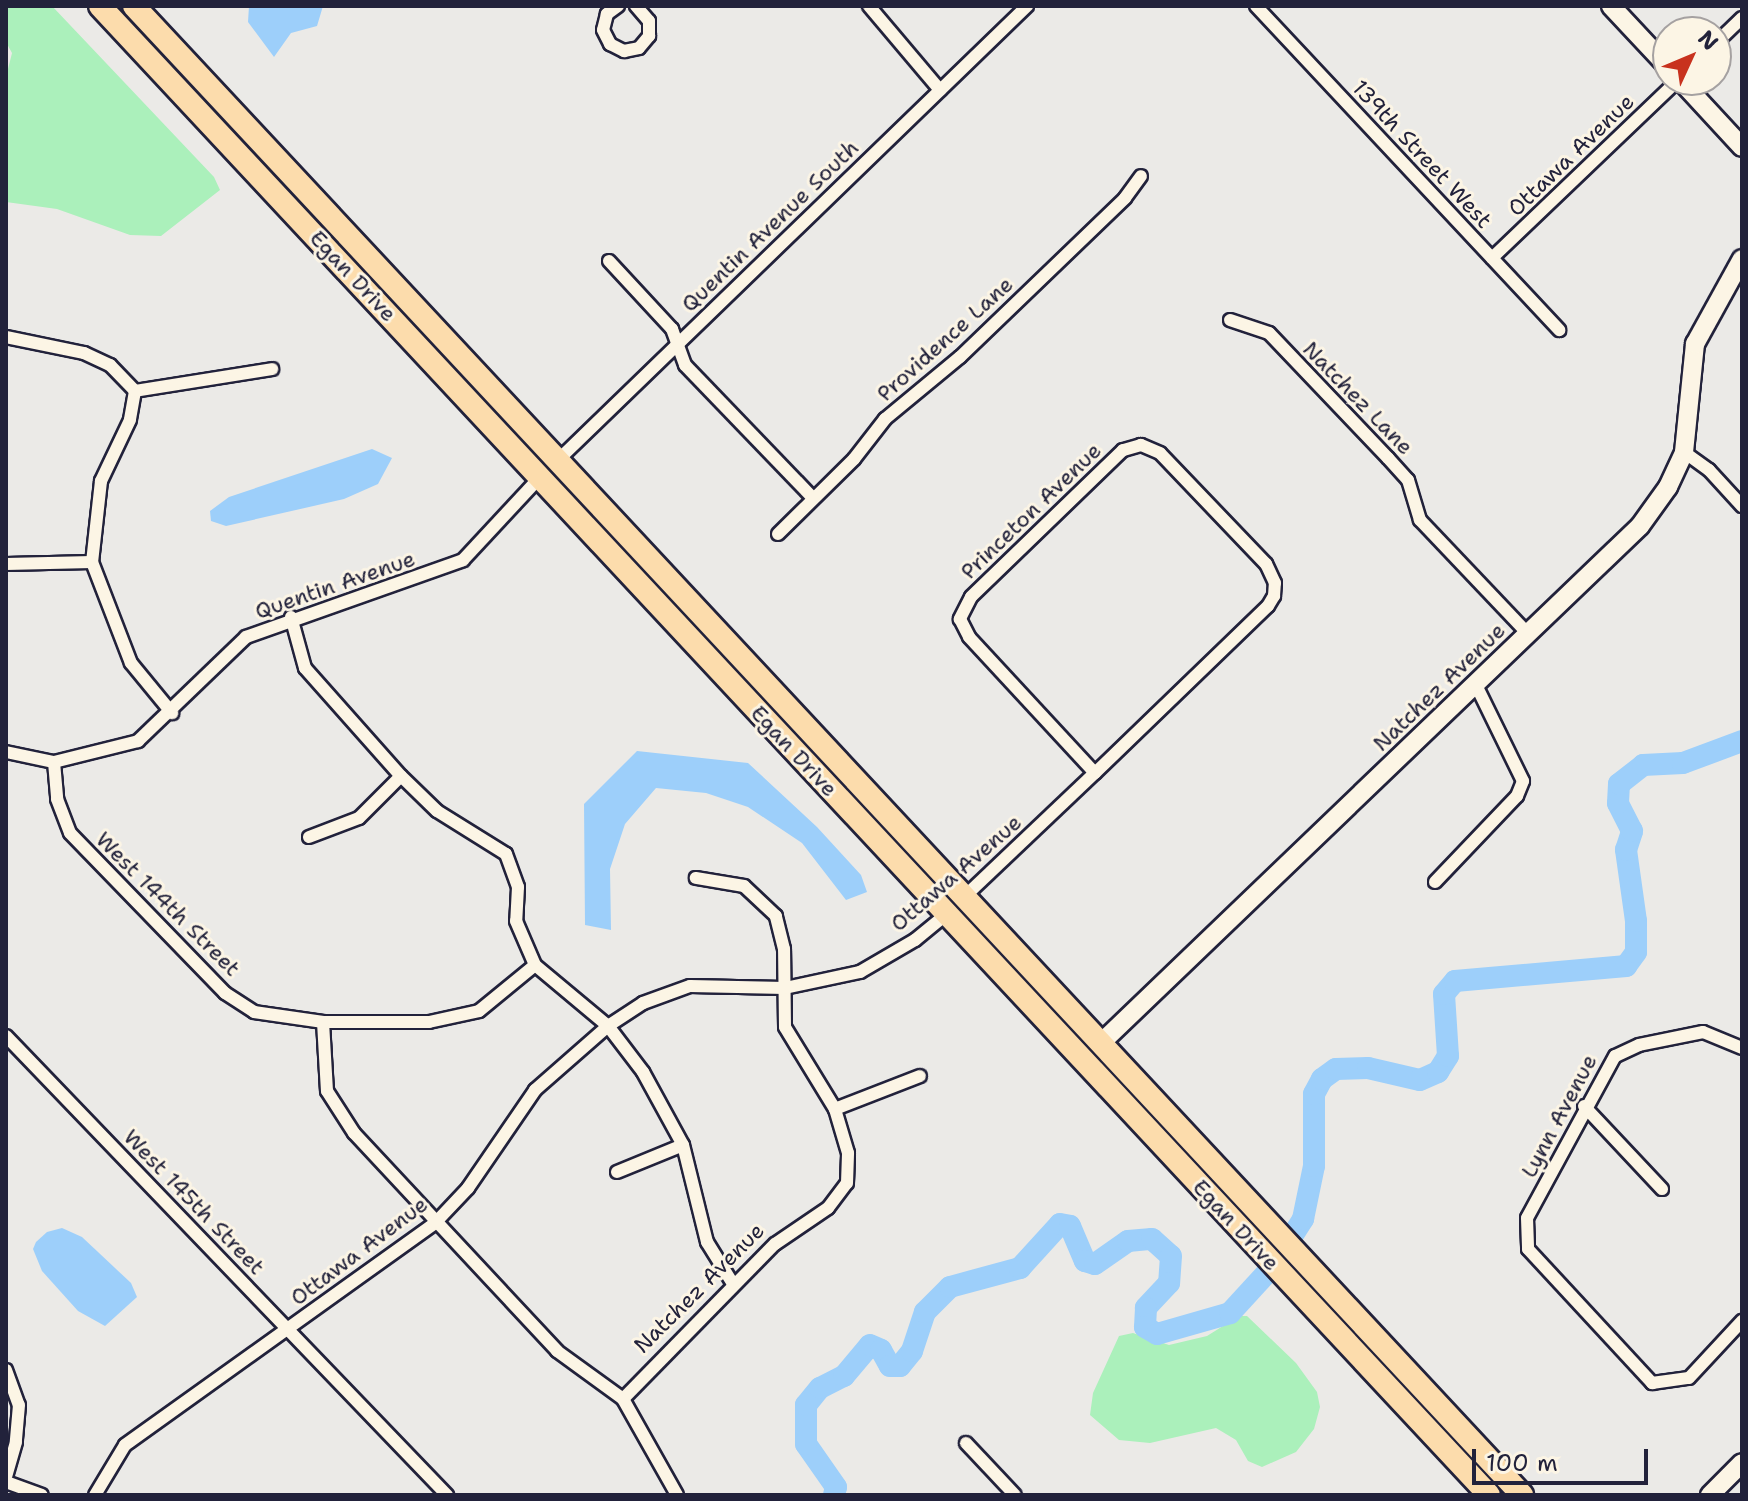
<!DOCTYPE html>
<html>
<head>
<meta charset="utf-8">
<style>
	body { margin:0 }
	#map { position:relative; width:1748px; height:1501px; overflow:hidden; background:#ebeae7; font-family:"Shantell Sans",sans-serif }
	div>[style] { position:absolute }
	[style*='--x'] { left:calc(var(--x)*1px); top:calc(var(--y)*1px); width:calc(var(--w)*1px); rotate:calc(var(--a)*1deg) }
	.green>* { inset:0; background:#abf0bb }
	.water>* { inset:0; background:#9dcffa }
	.river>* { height:22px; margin:-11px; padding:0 11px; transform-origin:11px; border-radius:11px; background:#9dcffa }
	.roads { filter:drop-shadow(2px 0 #22223b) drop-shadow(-2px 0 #22223b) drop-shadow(0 2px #22223b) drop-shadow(0 -2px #22223b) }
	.street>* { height:12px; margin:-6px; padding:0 6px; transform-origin:6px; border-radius:6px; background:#fcf5e5 }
	.secondary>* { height:18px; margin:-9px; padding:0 9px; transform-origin:9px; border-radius:9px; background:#fcf5e5 }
	.highway>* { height:22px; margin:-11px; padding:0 11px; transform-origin:11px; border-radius:11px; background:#fcdcac }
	span { translate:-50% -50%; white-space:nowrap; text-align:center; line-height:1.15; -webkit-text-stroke:6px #fcf5e5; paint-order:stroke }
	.street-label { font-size:22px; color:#22223b }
	.frame { position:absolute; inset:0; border:8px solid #22223b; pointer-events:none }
	.north { position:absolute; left:1652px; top:16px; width:80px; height:80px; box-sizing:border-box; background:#fcf5e5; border:2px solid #a5a1a1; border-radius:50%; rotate:46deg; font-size:22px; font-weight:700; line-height:32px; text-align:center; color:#22223b }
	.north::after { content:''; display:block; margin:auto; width:28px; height:36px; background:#c8321e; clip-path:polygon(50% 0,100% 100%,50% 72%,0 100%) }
	.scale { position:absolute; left:1472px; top:1449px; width:176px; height:36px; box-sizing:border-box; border:4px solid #22223b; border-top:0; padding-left:10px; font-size:24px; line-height:28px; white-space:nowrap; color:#22223b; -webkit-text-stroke:6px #fcf5e5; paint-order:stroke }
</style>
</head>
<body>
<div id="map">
	<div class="green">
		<i style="clip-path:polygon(6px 6px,52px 6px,214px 177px,220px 190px,161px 236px,130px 235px,57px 209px,6px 202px,6px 77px,12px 53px,6px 42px)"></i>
		<i style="clip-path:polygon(1239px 1316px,1247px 1316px,1296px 1363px,1317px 1392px,1320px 1407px,1314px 1429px,1296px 1452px,1262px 1467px,1248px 1461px,1236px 1440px,1216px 1428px,1150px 1443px,1119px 1440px,1090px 1415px,1093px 1393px,1119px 1336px,1133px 1333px,1169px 1345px,1207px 1336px)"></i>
	</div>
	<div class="water">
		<i style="clip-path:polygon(249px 6px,323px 6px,317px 26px,291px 33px,274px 57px,248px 22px)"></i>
		<i style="clip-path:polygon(372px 449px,392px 458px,378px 484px,344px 499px,226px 526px,211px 521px,210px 511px,229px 497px)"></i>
		<i style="clip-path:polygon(637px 751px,748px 763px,817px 827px,861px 875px,867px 892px,846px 900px,802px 843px,748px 807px,706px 793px,656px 788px,625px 824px,610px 869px,611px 930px,585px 925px,584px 804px)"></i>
		<i style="clip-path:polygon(62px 1228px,82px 1237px,131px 1283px,137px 1297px,105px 1326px,78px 1311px,42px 1271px,33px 1249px,36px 1242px,47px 1232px)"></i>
	</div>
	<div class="river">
		<i style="--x:834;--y:1495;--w:8;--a:-76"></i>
		<i style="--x:836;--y:1487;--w:52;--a:-124.9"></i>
		<i style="--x:806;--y:1444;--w:39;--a:-90"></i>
		<i style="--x:806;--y:1405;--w:22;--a:-51"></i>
		<i style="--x:820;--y:1388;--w:27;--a:-27"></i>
		<i style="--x:844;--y:1376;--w:40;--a:-50"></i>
		<i style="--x:870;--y:1345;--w:12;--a:24"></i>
		<i style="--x:881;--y:1350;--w:18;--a:61"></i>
		<i style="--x:890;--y:1366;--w:10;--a:0"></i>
		<i style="--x:900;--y:1366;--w:19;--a:-51"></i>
		<i style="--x:912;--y:1351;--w:41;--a:-71.6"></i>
		<i style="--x:925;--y:1312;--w:35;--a:-45"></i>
		<i style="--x:950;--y:1287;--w:73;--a:-15.2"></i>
		<i style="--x:1020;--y:1268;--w:59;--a:-47.7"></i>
		<i style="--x:1060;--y:1224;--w:10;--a:11"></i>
		<i style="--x:1070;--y:1226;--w:38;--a:67"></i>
		<i style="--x:1085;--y:1261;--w:10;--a:17"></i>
		<i style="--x:1095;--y:1264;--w:40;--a:-34.9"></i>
		<i style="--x:1128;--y:1241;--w:24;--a:-5"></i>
		<i style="--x:1152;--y:1239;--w:25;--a:42"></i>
		<i style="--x:1171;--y:1256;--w:27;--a:94"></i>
		<i style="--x:1169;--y:1283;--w:34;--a:133"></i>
		<i style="--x:1146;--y:1308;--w:19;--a:93"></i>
		<i style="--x:1145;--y:1327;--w:14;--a:30"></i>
		<i style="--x:1157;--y:1334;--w:76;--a:-16"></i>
		<i style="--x:1230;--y:1313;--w:64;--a:-47.5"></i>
		<i style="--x:1273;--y:1266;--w:56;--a:-57.4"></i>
		<i style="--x:1303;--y:1219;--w:54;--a:-78.3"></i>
		<i style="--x:1314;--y:1166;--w:72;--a:-90"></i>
		<i style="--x:1314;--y:1094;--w:17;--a:-62"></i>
		<i style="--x:1322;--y:1079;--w:17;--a:-36"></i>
		<i style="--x:1336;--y:1069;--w:32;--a:-2"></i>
		<i style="--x:1368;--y:1068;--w:53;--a:13"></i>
		<i style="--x:1420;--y:1080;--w:20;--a:-24"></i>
		<i style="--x:1438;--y:1072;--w:19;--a:-58"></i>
		<i style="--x:1448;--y:1056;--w:62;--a:-93.7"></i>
		<i style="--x:1444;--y:994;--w:17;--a:-50"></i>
		<i style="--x:1455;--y:981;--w:172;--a:-5"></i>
		<i style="--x:1626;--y:966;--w:17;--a:-54"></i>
		<i style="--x:1636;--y:952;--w:31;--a:-90"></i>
		<i style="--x:1636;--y:921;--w:72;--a:-98"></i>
		<i style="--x:1626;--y:850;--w:20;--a:-72"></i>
		<i style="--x:1632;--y:831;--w:31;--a:-117"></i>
		<i style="--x:1618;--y:803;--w:19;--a:-87"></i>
		<i style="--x:1619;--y:784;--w:31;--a:-38"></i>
		<i style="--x:1643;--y:765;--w:40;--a:-2.9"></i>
		<i style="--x:1683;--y:763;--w:63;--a:-20.4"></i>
	</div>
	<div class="roads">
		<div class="street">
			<i style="--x:618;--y:6;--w:14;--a:144"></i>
			<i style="--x:607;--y:14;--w:16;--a:104"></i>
			<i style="--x:603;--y:30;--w:16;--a:63"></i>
			<i style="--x:610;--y:44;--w:16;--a:27"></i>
			<i style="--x:624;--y:51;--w:15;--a:-11"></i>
			<i style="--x:639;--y:48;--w:16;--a:-50"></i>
			<i style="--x:649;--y:36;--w:15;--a:-90"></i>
			<i style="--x:649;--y:21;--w:20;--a:-131"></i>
			<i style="--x:869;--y:6;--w:110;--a:49.8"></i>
			<i style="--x:1256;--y:6;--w:444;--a:46.9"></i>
			<i style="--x:1716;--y:43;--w:36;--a:-44"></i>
			<i style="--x:1492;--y:258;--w:257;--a:-43.7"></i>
			<i style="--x:609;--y:261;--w:93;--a:47.2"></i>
			<i style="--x:672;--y:329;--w:38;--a:70"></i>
			<i style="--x:685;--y:365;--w:185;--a:46.1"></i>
			<i style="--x:1230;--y:320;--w:41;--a:18.4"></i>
			<i style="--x:1269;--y:333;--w:173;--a:46.4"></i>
			<i style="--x:1388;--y:458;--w:30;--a:48"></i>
			<i style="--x:1408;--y:480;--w:42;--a:73.3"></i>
			<i style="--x:1420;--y:520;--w:158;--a:46.5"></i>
			<i style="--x:6;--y:337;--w:80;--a:11.6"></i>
			<i style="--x:84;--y:353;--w:29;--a:25"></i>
			<i style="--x:110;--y:365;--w:36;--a:46"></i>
			<i style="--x:135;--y:391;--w:29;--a:100"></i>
			<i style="--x:130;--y:420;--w:68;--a:115.4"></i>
			<i style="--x:101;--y:481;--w:81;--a:96.3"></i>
			<i style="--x:92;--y:562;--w:108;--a:68.9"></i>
			<i style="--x:131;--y:663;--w:65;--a:50.6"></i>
			<i style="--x:135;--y:391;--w:139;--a:-9.1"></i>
			<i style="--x:1684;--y:452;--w:31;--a:36"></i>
			<i style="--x:1709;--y:470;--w:49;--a:47.5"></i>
			<i style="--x:555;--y:463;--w:657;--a:-44.07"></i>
			<i style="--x:778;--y:534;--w:107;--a:-44.6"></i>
			<i style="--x:854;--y:459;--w:51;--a:-52.2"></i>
			<i style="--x:885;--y:419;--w:97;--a:-39.6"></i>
			<i style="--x:960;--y:357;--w:229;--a:-43.9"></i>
			<i style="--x:1125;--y:198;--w:27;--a:-54"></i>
			<i style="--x:6;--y:564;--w:86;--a:-1.3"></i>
			<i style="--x:291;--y:617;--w:53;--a:74.6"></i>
			<i style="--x:305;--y:668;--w:144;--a:48.4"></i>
			<i style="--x:401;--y:776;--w:50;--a:44.2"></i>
			<i style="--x:437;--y:811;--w:81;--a:31.9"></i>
			<i style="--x:506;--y:854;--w:35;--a:70"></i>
			<i style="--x:518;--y:887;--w:34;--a:93"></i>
			<i style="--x:516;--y:921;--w:48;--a:66.6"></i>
			<i style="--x:535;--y:965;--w:95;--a:39.9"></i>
			<i style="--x:608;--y:1026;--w:58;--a:52.7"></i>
			<i style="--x:643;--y:1072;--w:83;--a:61.3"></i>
			<i style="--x:683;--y:1145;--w:100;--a:76.1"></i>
			<i style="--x:707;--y:1242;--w:49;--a:58.2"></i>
			<i style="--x:6;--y:752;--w:49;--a:11.8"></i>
			<i style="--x:54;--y:762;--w:87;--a:-14"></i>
			<i style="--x:138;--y:741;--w:150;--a:-43.9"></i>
			<i style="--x:246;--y:637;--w:230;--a:-19.5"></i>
			<i style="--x:463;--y:560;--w:116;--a:-47.1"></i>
			<i style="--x:54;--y:762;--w:37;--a:85"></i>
			<i style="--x:57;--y:799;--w:36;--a:69"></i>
			<i style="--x:70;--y:833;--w:223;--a:45.9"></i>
			<i style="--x:225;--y:993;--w:35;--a:33"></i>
			<i style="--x:254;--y:1012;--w:70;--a:8.2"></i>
			<i style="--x:323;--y:1022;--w:69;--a:86.7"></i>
			<i style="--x:327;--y:1091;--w:50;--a:57.3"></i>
			<i style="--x:354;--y:1133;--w:298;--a:47"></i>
			<i style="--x:557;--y:1351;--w:82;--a:36"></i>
			<i style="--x:623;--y:1399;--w:110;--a:60.6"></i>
			<i style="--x:309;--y:837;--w:53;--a:-20.8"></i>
			<i style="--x:359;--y:818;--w:59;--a:-45"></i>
			<i style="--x:1435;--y:882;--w:119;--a:-46.4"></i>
			<i style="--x:1517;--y:796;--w:16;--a:-68"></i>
			<i style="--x:1523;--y:781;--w:107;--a:-116.1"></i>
			<i style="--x:962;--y:899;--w:183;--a:-43.5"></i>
			<i style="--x:1095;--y:773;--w:240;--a:-44"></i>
			<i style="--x:1268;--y:606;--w:12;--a:-59"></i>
			<i style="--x:1274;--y:596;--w:13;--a:-86"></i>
			<i style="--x:1275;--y:583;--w:21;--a:-115"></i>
			<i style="--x:1266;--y:564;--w:153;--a:-133.7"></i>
			<i style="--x:1160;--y:453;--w:21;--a:-157"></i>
			<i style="--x:1141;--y:445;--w:19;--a:164"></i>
			<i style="--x:1123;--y:450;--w:211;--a:136"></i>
			<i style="--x:971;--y:597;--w:25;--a:117"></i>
			<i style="--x:960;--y:619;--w:20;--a:63"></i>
			<i style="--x:969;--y:637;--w:185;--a:47.2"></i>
			<i style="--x:323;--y:1022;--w:106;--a:0"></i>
			<i style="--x:429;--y:1022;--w:51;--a:-12.4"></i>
			<i style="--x:479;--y:1011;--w:72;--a:-39.4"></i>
			<i style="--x:6;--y:1036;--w:637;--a:46.15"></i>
			<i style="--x:1742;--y:1048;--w:42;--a:-157.7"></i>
			<i style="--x:1703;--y:1032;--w:65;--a:168.5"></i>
			<i style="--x:1639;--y:1045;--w:26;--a:155"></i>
			<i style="--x:1615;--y:1056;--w:184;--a:118.5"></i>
			<i style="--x:1527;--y:1218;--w:31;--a:88"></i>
			<i style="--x:1528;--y:1249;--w:183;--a:47.2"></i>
			<i style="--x:1652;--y:1383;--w:37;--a:-8"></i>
			<i style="--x:1689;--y:1378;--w:78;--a:-47.1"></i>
			<i style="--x:1584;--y:1106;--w:114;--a:46.8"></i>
			<i style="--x:835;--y:1109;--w:91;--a:-21.2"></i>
			<i style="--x:617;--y:1172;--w:71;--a:-22.2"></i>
			<i style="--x:6;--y:1370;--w:37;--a:70"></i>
			<i style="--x:19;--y:1405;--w:37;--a:95"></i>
			<i style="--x:16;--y:1442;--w:35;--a:106"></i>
			<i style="--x:623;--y:1399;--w:217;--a:-45.6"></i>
			<i style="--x:775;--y:1244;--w:64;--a:-34.2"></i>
			<i style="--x:828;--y:1208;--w:31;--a:-53"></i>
			<i style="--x:847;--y:1183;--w:30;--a:-88"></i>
			<i style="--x:848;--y:1153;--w:46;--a:-106.5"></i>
			<i style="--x:835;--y:1109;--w:96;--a:-121.4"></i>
			<i style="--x:785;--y:1027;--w:78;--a:-90.7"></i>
			<i style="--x:784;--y:949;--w:34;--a:-104"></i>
			<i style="--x:776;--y:916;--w:44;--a:-136.8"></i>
			<i style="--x:744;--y:886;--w:49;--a:-170.5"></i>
			<i style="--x:966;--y:1443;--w:71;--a:46.7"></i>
			<i style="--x:6;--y:1482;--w:38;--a:20"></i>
			<i style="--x:95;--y:1495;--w:58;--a:-59"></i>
			<i style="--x:125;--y:1445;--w:383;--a:-35.6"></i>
			<i style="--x:436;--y:1222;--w:47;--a:-46.7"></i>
			<i style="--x:468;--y:1188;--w:119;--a:-55.6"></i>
			<i style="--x:535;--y:1090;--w:97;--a:-41.2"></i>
			<i style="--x:608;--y:1026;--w:42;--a:-33.3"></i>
			<i style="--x:643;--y:1003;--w:50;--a:-19.9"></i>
			<i style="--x:690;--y:986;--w:95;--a:1.2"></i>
			<i style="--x:785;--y:988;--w:77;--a:-12"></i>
			<i style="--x:860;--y:972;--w:64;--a:-30.2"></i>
			<i style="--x:915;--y:940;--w:44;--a:-39.5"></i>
		</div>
		<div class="secondary">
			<i style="--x:1611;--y:6;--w:83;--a:46.9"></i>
			<i style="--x:1680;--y:80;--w:91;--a:47.2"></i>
			<i style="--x:1100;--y:1044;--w:748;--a:-43.81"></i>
			<i style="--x:1640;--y:526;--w:48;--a:-54.3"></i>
			<i style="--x:1668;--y:487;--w:38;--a:-65"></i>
			<i style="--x:1684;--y:452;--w:109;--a:-84.2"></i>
			<i style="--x:1695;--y:344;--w:97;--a:-61.1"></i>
			<i style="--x:1710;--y:1495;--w:45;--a:-45"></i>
		</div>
		<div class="highway">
			<i style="--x:100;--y:6;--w:2036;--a:46.99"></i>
			<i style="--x:134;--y:6;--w:2036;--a:47.01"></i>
		</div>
	</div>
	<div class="street-label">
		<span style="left:1422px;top:154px;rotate:47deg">139th Street West</span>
		<span style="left:1571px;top:155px;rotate:-44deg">Ottawa Avenue</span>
		<span style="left:770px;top:226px;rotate:-44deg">Quentin Avenue South</span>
		<span style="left:353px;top:276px;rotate:47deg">Egan Drive</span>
		<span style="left:945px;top:339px;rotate:-42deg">Providence Lane</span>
		<span style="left:1358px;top:398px;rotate:46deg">Natchez Lane</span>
		<span style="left:1031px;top:511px;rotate:-44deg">Princeton Avenue</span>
		<span style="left:335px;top:585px;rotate:-19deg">Quentin Avenue</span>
		<span style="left:1439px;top:687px;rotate:-44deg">Natchez Avenue</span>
		<span style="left:794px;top:751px;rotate:47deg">Egan Drive</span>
		<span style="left:956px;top:873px;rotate:-41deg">Ottawa Avenue</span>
		<span style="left:168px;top:904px;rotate:45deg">West 144th Street</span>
		<span style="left:1559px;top:1116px;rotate:-62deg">Lynn Avenue</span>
		<span style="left:194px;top:1202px;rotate:46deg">West 145th Street</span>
		<span style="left:1236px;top:1225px;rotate:47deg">Egan Drive</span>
		<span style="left:359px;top:1251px;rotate:-37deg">Ottawa Avenue</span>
		<span style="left:699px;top:1288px;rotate:-45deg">Natchez Avenue</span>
	</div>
	<div class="frame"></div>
	<div class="north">N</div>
	<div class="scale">100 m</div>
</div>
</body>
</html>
